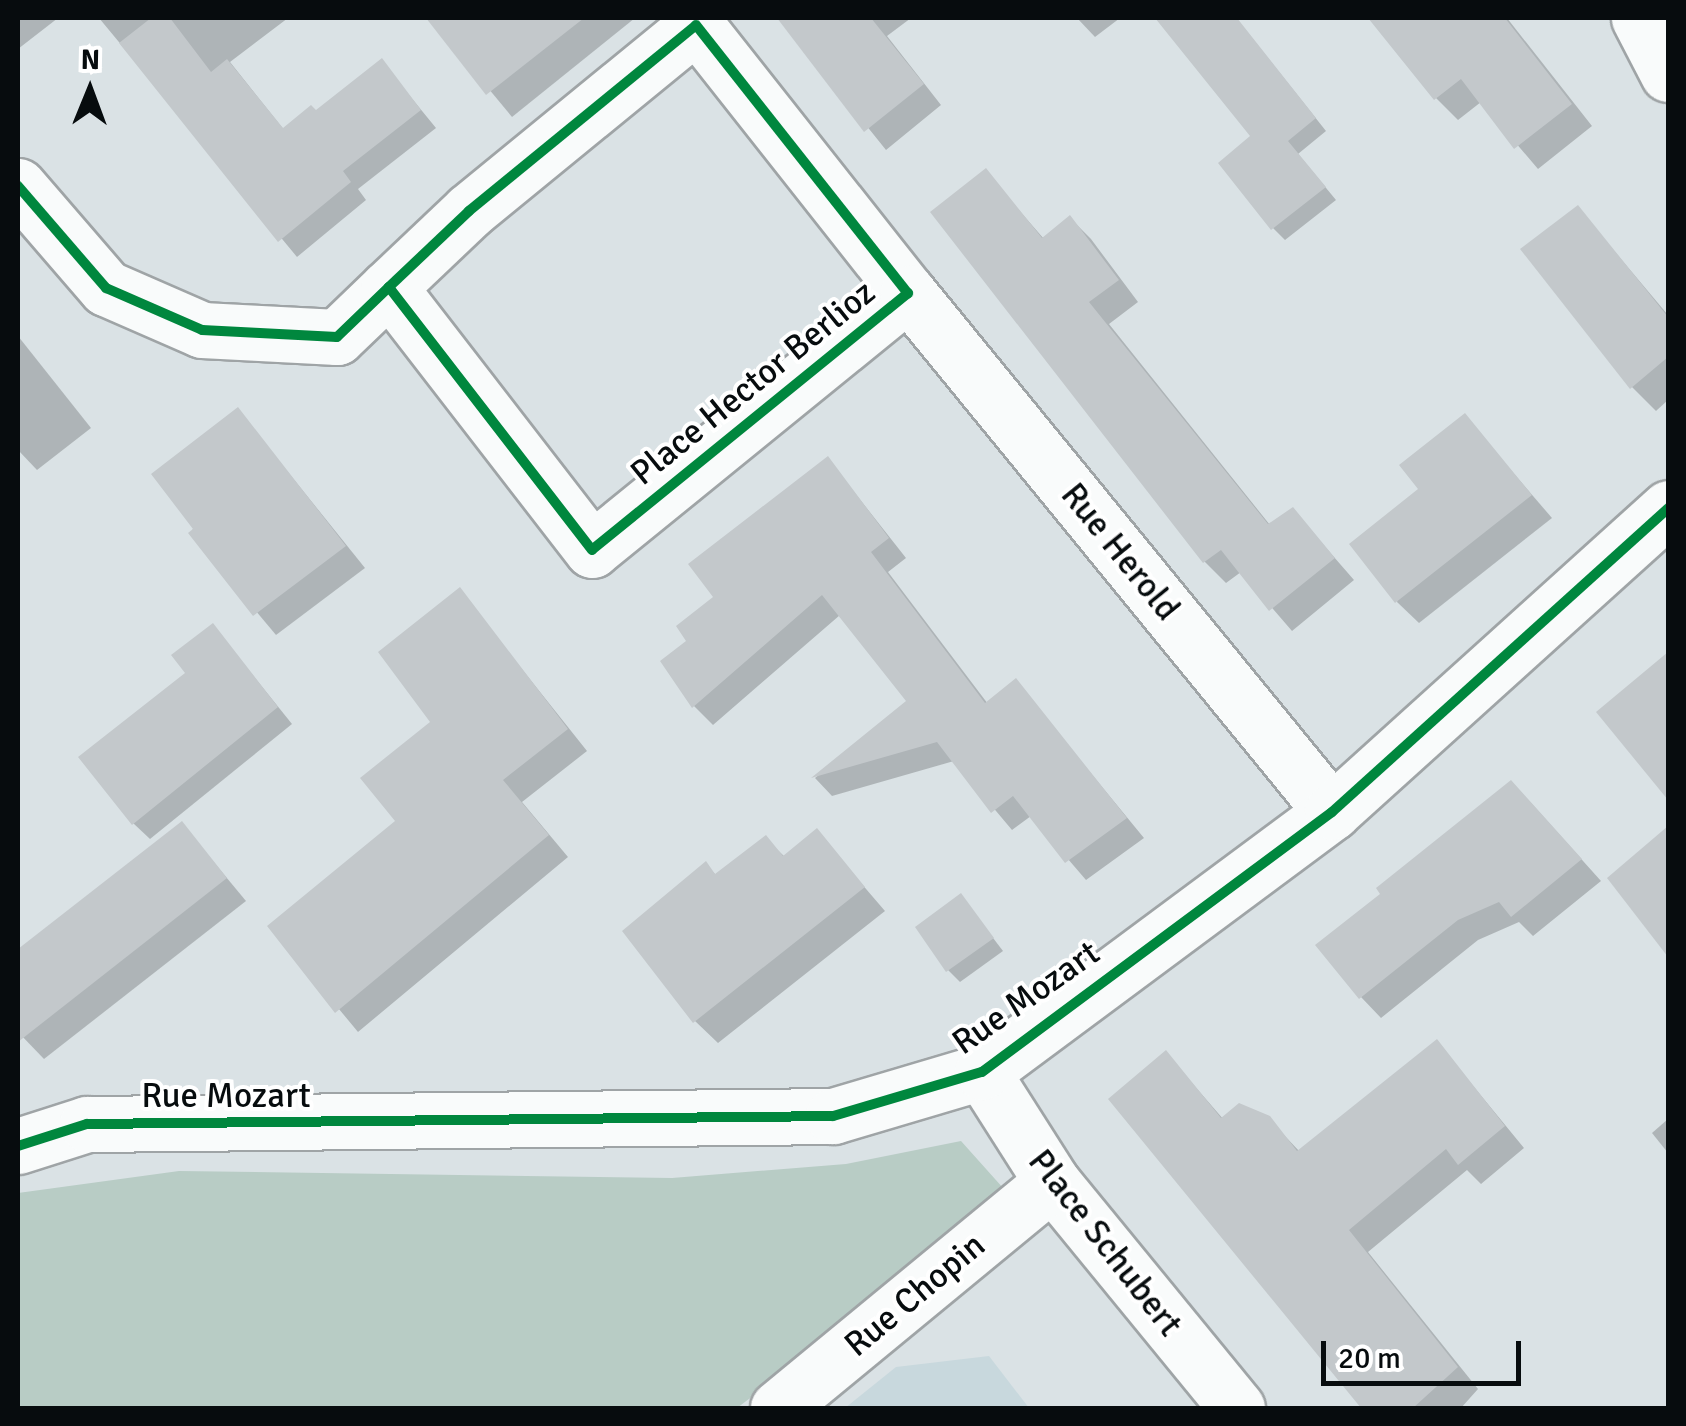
<!DOCTYPE html>
<html>
<head>
<meta charset="utf-8">
<style>
	body { margin:0 }
	#map { position:relative; width:1686px; height:1426px; overflow:hidden; background:#dae2e5; font-family:Signika,sans-serif }
	div>[style] { position:absolute }
	[style*='--x'] { left:calc(var(--x)*1px); top:calc(var(--y)*1px); width:calc(var(--w)*1px); rotate:calc(var(--a)*1deg) }
	.built>* { inset:0; background:#c8d8dd }
	.green>* { inset:0; background:#b8ccc5 }
	.shadow>* { inset:0; background:#0003 }
	.building>* { inset:0; background:#c3c8cb }
	.roads { filter:drop-shadow(2px 0 #9fa4a6) drop-shadow(-2px 0 #9fa4a6) drop-shadow(0 2px #9fa4a6) drop-shadow(0 -2px #9fa4a6) }
	.minor>* { height:55px; margin:-27.5px; padding:0 27.5px; transform-origin:27.5px; border-radius:27.5px; background:#f9fbfb }
	.cycleway>* { height:10px; margin:-5px; padding:0 5px; transform-origin:5px; border-radius:5px; background:#00873e }
	span { translate:-50% -50%; white-space:nowrap; text-align:center; line-height:1.15; -webkit-text-stroke:8px #fff; paint-order:stroke }
	.street-label { font-size:35px; color:#070c0e }
	.frame { position:absolute; inset:0; border:20px solid #070c0e; pointer-events:none }
	.north { position:absolute; left:40px; top:40px; width:100px; height:100px; -webkit-text-stroke:8px #fff; paint-order:stroke; rotate:1deg; font-size:28px; font-weight:700; line-height:40px; text-align:center; color:#070c0e }
	.north::after { content:''; display:block; margin:auto; width:35px; height:45px; background:#070c0e; clip-path:polygon(50% 0,100% 100%,50% 72%,0 100%) }
	.scale { position:absolute; left:1321px; top:1341px; width:200px; height:45px; box-sizing:border-box; border:5px solid #070c0e; border-top:0; padding-left:12px; font-size:30px; line-height:35px; white-space:nowrap; color:#070c0e; -webkit-text-stroke:8px #fff; paint-order:stroke }
</style>
</head>
<body>
<div id="map">
	<div class="built">
		<i style="clip-path:polygon(989px 1356px,1029px 1408px,845px 1408px,896px 1367px)"></i>
	</div>
	<div class="green">
		<i style="clip-path:polygon(961px 1141px,1012px 1198px,737px 1408px,18px 1408px,18px 1193px,179px 1171px,672px 1178px,846px 1164px)"></i>
	</div>
	<div class="shadow">
		<i style="clip-path:polygon(18px 18px,58px 18px,18px 49px)"></i>
		<i style="clip-path:polygon(99px 18px,288px 18px,230px 62px,284px 130px,316px 113px,382px 62px,436px 128px,358px 189px,366px 200px,297px 257px)"></i>
		<i style="clip-path:polygon(466px 18px,635px 18px,512px 117px,444px 35px)"></i>
		<i style="clip-path:polygon(780px 18px,911px 18px,887px 36px,941px 105px,886px 150px)"></i>
		<i style="clip-path:polygon(1077px 18px,1120px 18px,1095px 37px)"></i>
		<i style="clip-path:polygon(1207px 18px,1236px 18px,1326px 131px,1298px 154px,1336px 200px,1285px 240px,1273px 228px,1254px 137px,1178px 41px)"></i>
		<i style="clip-path:polygon(1400px 18px,1507px 18px,1592px 126px,1538px 169px,1481px 102px,1458px 120px,1436px 98px,1383px 32px)"></i>
		<i style="clip-path:polygon(985px 171px,1044px 239px,1070px 218px,1091px 239px,1138px 302px,1109px 324px,1270px 525px,1293px 510px,1354px 580px,1292px 631px,1241px 572px,1226px 583px,1205px 562px,933px 213px)"></i>
		<i style="clip-path:polygon(1578px 208px,1668px 315px,1668px 400px,1656px 411px,1632px 387px)"></i>
		<i style="clip-path:polygon(18px 336px,91px 428px,37px 470px,18px 450px)"></i>
		<i style="clip-path:polygon(238px 410px,365px 568px,276px 635px,191px 534px)"></i>
		<i style="clip-path:polygon(1465px 417px,1552px 518px,1419px 623px,1397px 602px,1422px 490px)"></i>
		<i style="clip-path:polygon(828px 459px,906px 558px,888px 572px,988px 704px,1015px 681px,1144px 838px,1086px 880px,1031px 816px,1012px 830px,954px 761px,832px 796px,815px 778px,909px 701px,840px 615px,713px 725px,694px 706px,690px 641px,716px 597px)"></i>
		<i style="clip-path:polygon(459px 590px,587px 751px,522px 802px,568px 857px,358px 1032px,271px 927px,398px 822px,434px 722px)"></i>
		<i style="clip-path:polygon(213px 626px,292px 724px,150px 839px,133px 823px,188px 673px)"></i>
		<i style="clip-path:polygon(1668px 656px,1668px 788px,1667px 790px,1600px 713px)"></i>
		<i style="clip-path:polygon(1531px 803px,1601px 881px,1533px 936px,1519px 922px,1478px 940px,1381px 1018px,1361px 997px)"></i>
		<i style="clip-path:polygon(182px 824px,246px 901px,44px 1059px,18px 1032px,18px 953px)"></i>
		<i style="clip-path:polygon(817px 832px,885px 911px,718px 1043px,695px 1021px,705px 864px,717px 876px,766px 839px,785px 857px)"></i>
		<i style="clip-path:polygon(1661px 835px,1668px 843px,1665px 945px)"></i>
		<i style="clip-path:polygon(961px 896px,1003px 951px,960px 982px,948px 970px)"></i>
		<i style="clip-path:polygon(1437px 1042px,1524px 1148px,1481px 1184px,1467px 1170px,1368px 1252px,1478px 1389px,1461px 1408px,1368px 1408px,1111px 1099px,1166px 1053px,1224px 1120px,1268px 1118px,1300px 1152px)"></i>
		<i style="clip-path:polygon(1668px 1119px,1668px 1153px,1652px 1133px)"></i>
	</div>
	<div class="building">
		<i style="clip-path:polygon(151px 18px,170px 18px,211px 72px,227px 59px,283px 128px,311px 105px,316px 110px,382px 58px,421px 110px,343px 171px,351px 182px,278px 242px,119px 43px)"></i>
		<i style="clip-path:polygon(426px 18px,584px 18px,486px 95px)"></i>
		<i style="clip-path:polygon(777px 18px,871px 18px,924px 84px,864px 132px)"></i>
		<i style="clip-path:polygon(1155px 18px,1237px 18px,1316px 118px,1288px 141px,1326px 187px,1271px 230px,1218px 163px,1250px 136px)"></i>
		<i style="clip-path:polygon(1368px 18px,1505px 18px,1572px 104px,1514px 149px,1461px 79px,1434px 100px)"></i>
		<i style="clip-path:polygon(986px 168px,1042px 238px,1070px 215px,1119px 280px,1089px 302px,1268px 524px,1293px 507px,1335px 558px,1269px 611px,1221px 550px,1203px 563px,930px 212px)"></i>
		<i style="clip-path:polygon(1578px 205px,1668px 317px,1668px 357px,1630px 389px,1520px 249px)"></i>
		<i style="clip-path:polygon(238px 407px,346px 546px,253px 616px,188px 533px,193px 529px,151px 474px)"></i>
		<i style="clip-path:polygon(1465px 413px,1532px 495px,1395px 603px,1349px 544px,1418px 489px,1399px 465px)"></i>
		<i style="clip-path:polygon(828px 456px,889px 538px,871px 552px,985px 703px,1016px 678px,1127px 818px,1065px 863px,1013px 796px,991px 813px,937px 742px,811px 778px,906px 701px,822px 595px,692px 708px,660px 661px,686px 641px,676px 626px,713px 597px,688px 564px)"></i>
		<i style="clip-path:polygon(460px 587px,568px 729px,503px 780px,549px 835px,335px 1013px,267px 926px,395px 821px,360px 778px,430px 722px,378px 652px)"></i>
		<i style="clip-path:polygon(213px 623px,278px 707px,132px 825px,78px 757px,185px 673px,171px 655px)"></i>
		<i style="clip-path:polygon(1668px 652px,1668px 800px,1596px 712px)"></i>
		<i style="clip-path:polygon(1511px 780px,1582px 859px,1511px 917px,1499px 902px,1458px 920px,1359px 999px,1315px 945px,1380px 894px,1376px 888px)"></i>
		<i style="clip-path:polygon(182px 821px,227px 878px,18px 1042px,18px 949px)"></i>
		<i style="clip-path:polygon(1668px 826px,1668px 957px,1607px 878px)"></i>
		<i style="clip-path:polygon(817px 828px,865px 887px,693px 1023px,622px 931px,706px 861px,715px 874px,766px 835px,783px 856px)"></i>
		<i style="clip-path:polygon(961px 893px,994px 938px,946px 972px,915px 927px)"></i>
		<i style="clip-path:polygon(1437px 1039px,1505px 1126px,1458px 1165px,1446px 1149px,1349px 1230px,1458px 1367px,1413px 1408px,1361px 1408px,1108px 1099px,1166px 1050px,1221px 1118px,1239px 1103px,1270px 1116px,1297px 1151px)"></i>
	</div>
	<div class="roads">
		<div class="minor">
			<i style="--x:1639;--y:18;--w:63;--a:62.6"></i>
			<i style="--x:18;--y:186;--w:135;--a:49.2"></i>
			<i style="--x:106;--y:288;--w:105;--a:23.6"></i>
			<i style="--x:202;--y:330;--w:135;--a:3"></i>
			<i style="--x:337;--y:337;--w:72;--a:-43.9"></i>
			<i style="--x:389;--y:287;--w:110;--a:-43.5"></i>
			<i style="--x:469;--y:211;--w:293;--a:-39.3"></i>
			<i style="--x:696;--y:25;--w:342;--a:51.7"></i>
			<i style="--x:908;--y:293;--w:407;--a:140.9"></i>
			<i style="--x:592;--y:550;--w:332;--a:-127.7"></i>
			<i style="--x:908;--y:293;--w:670;--a:50.75"></i>
			<i style="--x:982;--y:1072;--w:130;--a:57.5"></i>
			<i style="--x:1052;--y:1182;--w:292;--a:50.7"></i>
			<i style="--x:18;--y:1146;--w:72;--a:-17.7"></i>
			<i style="--x:87;--y:1124;--w:746;--a:-0.61"></i>
			<i style="--x:833;--y:1116;--w:155;--a:-16.5"></i>
			<i style="--x:982;--y:1072;--w:436;--a:-36.6"></i>
			<i style="--x:1332;--y:812;--w:453;--a:-42.1"></i>
			<i style="--x:778;--y:1408;--w:355;--a:-39.5"></i>
		</div>
	</div>
	<div class="cycleway">
		<i style="--x:18;--y:186;--w:135;--a:49.2"></i>
		<i style="--x:106;--y:288;--w:105;--a:23.6"></i>
		<i style="--x:202;--y:330;--w:135;--a:3"></i>
		<i style="--x:337;--y:337;--w:72;--a:-43.9"></i>
		<i style="--x:389;--y:287;--w:110;--a:-43.5"></i>
		<i style="--x:469;--y:211;--w:293;--a:-39.3"></i>
		<i style="--x:696;--y:25;--w:342;--a:51.7"></i>
		<i style="--x:908;--y:293;--w:407;--a:140.9"></i>
		<i style="--x:592;--y:550;--w:332;--a:-127.7"></i>
		<i style="--x:18;--y:1146;--w:72;--a:-17.7"></i>
		<i style="--x:87;--y:1124;--w:746;--a:-0.61"></i>
		<i style="--x:833;--y:1116;--w:155;--a:-16.5"></i>
		<i style="--x:982;--y:1072;--w:436;--a:-36.6"></i>
		<i style="--x:1332;--y:812;--w:453;--a:-42.1"></i>
	</div>
	<div class="street-label">
		<span style="left:753px;top:383px;rotate:-39deg">Place Hector Berlioz</span>
		<span style="left:1120px;top:552px;rotate:51deg">Rue Herold</span>
		<span style="left:1026px;top:998px;rotate:-35deg">Rue Mozart</span>
		<span style="left:226px;top:1096px">Rue Mozart</span>
		<span style="left:1105px;top:1243px;rotate:52deg">Place Schubert</span>
		<span style="left:915px;top:1295px;rotate:-40deg">Rue Chopin</span>
	</div>
	<div class="frame"></div>
	<div class="north">N</div>
	<div class="scale">20 m</div>
</div>
</body>
</html>
